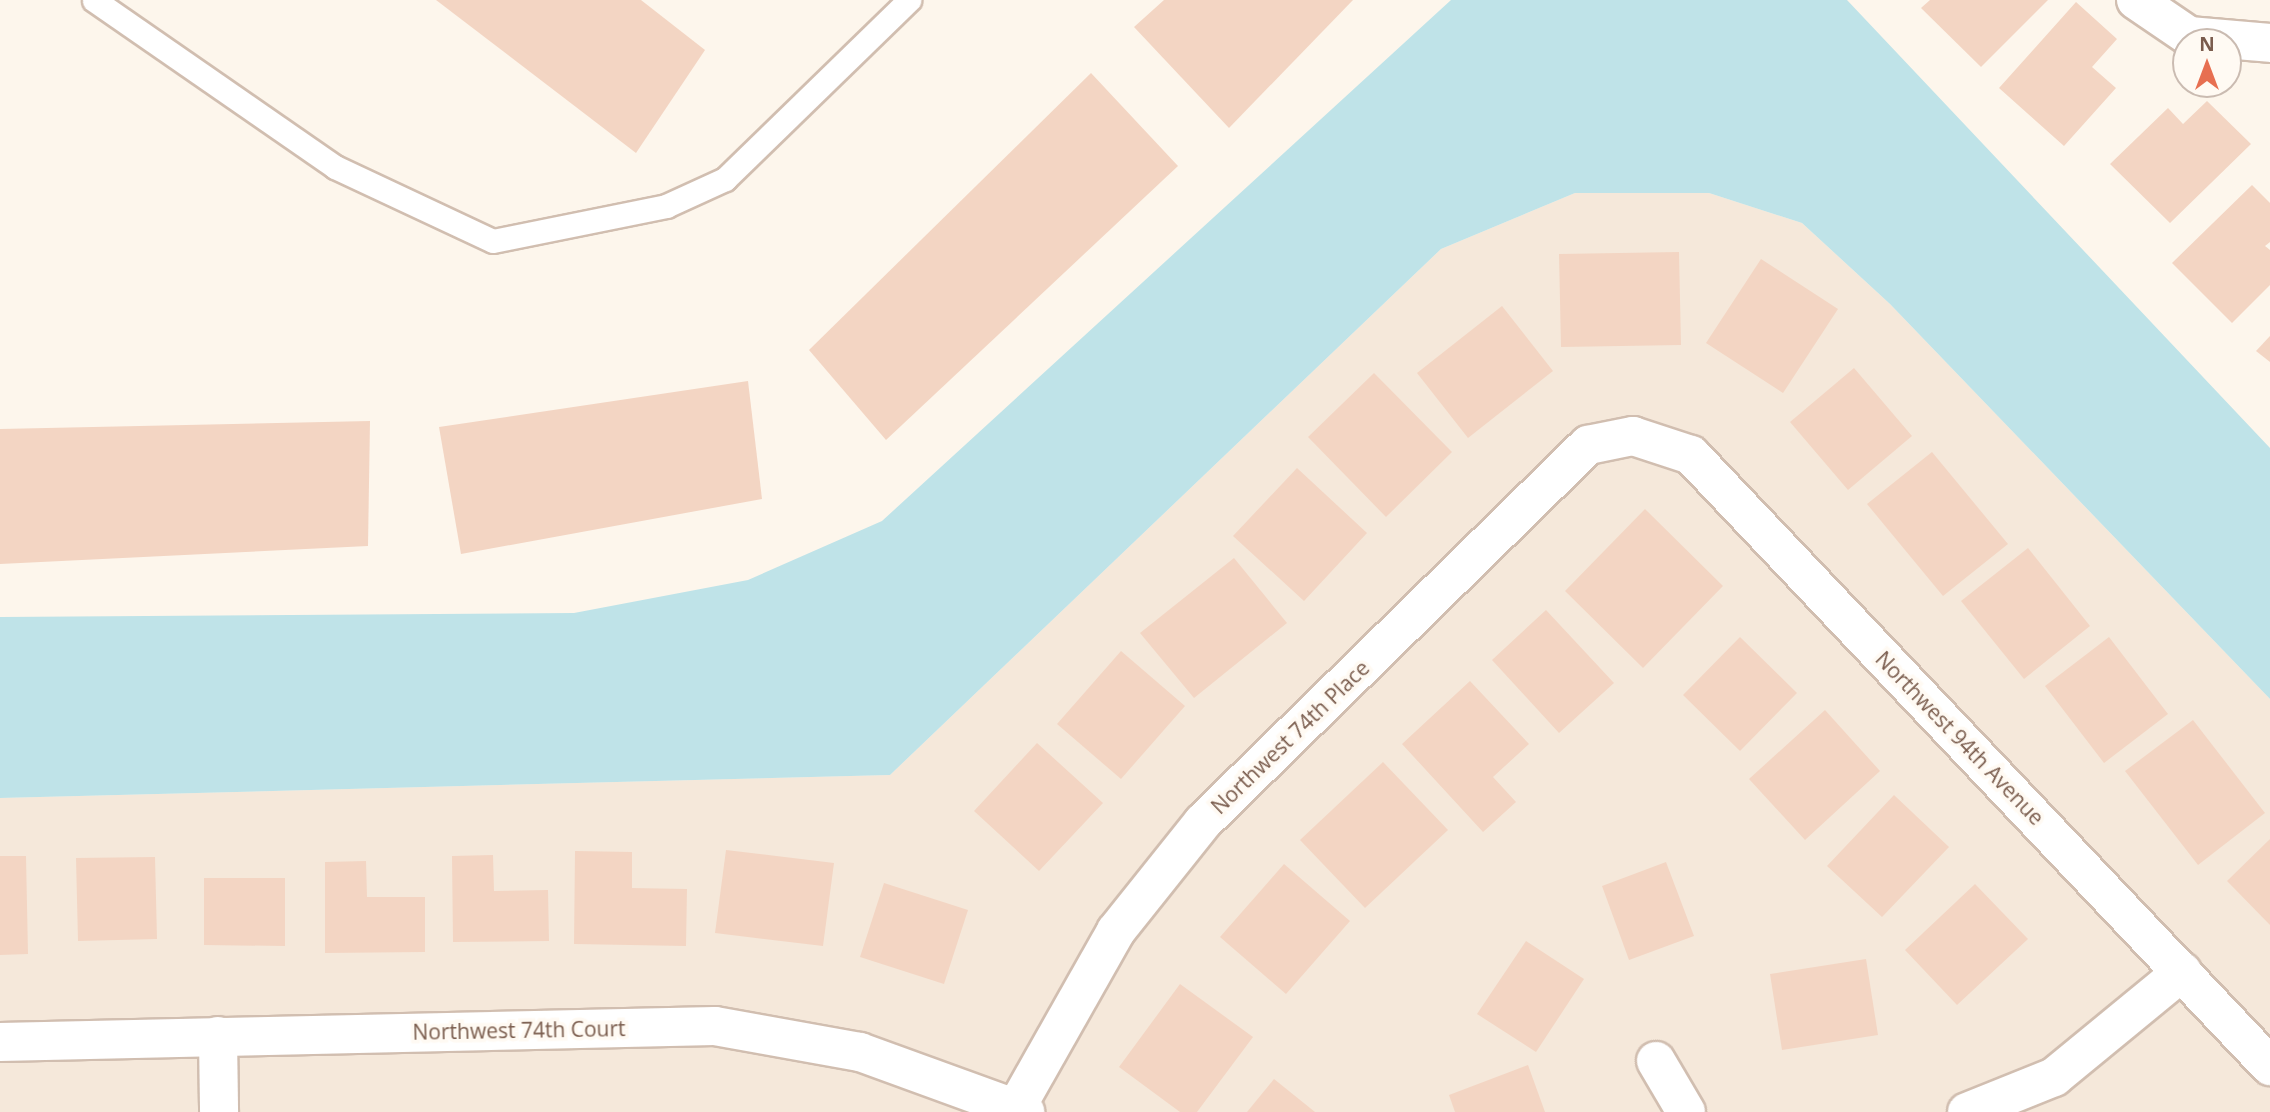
<!DOCTYPE html>
<html>
<head>
<meta charset="utf-8">
<style>
	body { margin:0 }
	#map { position:relative; width:2270px; height:1112px; overflow:hidden; background:#fdf6ec; font-family:"Open Sans",sans-serif }
	div>[style] { position:absolute }
	[style*='--x'] { left:calc(var(--x)*1px); top:calc(var(--y)*1px); width:calc(var(--w)*1px); rotate:calc(var(--a)*1deg) }
	.residential>* { inset:0; background:#f5e8da }
	.water>* { inset:0; background:#bfe3e8 }
	.building>* { inset:0; background:#f3d5c3 }
	.roads { filter:drop-shadow(2px 0 #d1beb0) drop-shadow(-2px 0 #d1beb0) drop-shadow(0 2px #d1beb0) drop-shadow(0 -2px #d1beb0) }
	.service>* { height:23px; margin:-11.5px; padding:0 11.5px; transform-origin:11.5px; border-radius:11.5px; background:#fff }
	.minor>* { height:38px; margin:-19px; padding:0 19px; transform-origin:19px; border-radius:19px; background:#fff }
	span { translate:-50% -50%; white-space:nowrap; text-align:center; line-height:1.15; -webkit-text-stroke:7px #fffaf3; paint-order:stroke }
	.street-label { font-size:21px; color:#7a5c4d }
	.north { position:absolute; left:2172px; top:28px; width:70px; height:70px; box-sizing:border-box; background:#fffaf3; border:2px solid #cabbb1; border-radius:50%; rotate:0deg; font-size:19px; font-weight:700; line-height:28px; text-align:center; color:#7a5c4d }
	.north::after { content:''; display:block; margin:auto; width:24px; height:32px; background:#e76f51; clip-path:polygon(50% 0,100% 100%,50% 72%,0 100%) }
</style>
</head>
<body>
<div id="map">
	<div class="residential">
		<i style="clip-path:polygon(1575px 193px,1709px 193px,1802px 223px,1890px 304px,2270px 699px,2270px 1112px,0 1112px,0 798px,890px 775px,1441px 249px)"></i>
	</div>
	<div class="water">
		<i style="clip-path:polygon(1451px 0,1847px 0,2270px 448px,2270px 699px,1890px 304px,1802px 223px,1709px 193px,1575px 193px,1441px 249px,890px 775px,0 798px,0 617px,574px 613px,748px 580px,882px 521px)"></i>
	</div>
	<div class="building">
		<i style="clip-path:polygon(436px 0,641px 0,705px 50px,636px 153px)"></i>
		<i style="clip-path:polygon(1164px 0,1353px 0,1229px 128px,1134px 27px)"></i>
		<i style="clip-path:polygon(1930px 0,2048px 0,1981px 67px,1921px 8px)"></i>
		<i style="clip-path:polygon(2076px 2px,2117px 39px,2092px 67px,2116px 88px,2064px 146px,1999px 88px)"></i>
		<i style="clip-path:polygon(1091px 73px,1178px 166px,886px 440px,809px 350px)"></i>
		<i style="clip-path:polygon(2207px 101px,2251px 144px,2170px 223px,2110px 164px,2168px 108px,2183px 124px)"></i>
		<i style="clip-path:polygon(2252px 185px,2270px 203px,2270px 242px,2265px 246px,2270px 250px,2270px 285px,2232px 323px,2172px 263px)"></i>
		<i style="clip-path:polygon(1679px 252px,1681px 345px,1561px 347px,1559px 254px)"></i>
		<i style="clip-path:polygon(1761px 259px,1838px 309px,1783px 393px,1706px 343px)"></i>
		<i style="clip-path:polygon(1502px 306px,1553px 371px,1468px 438px,1417px 373px)"></i>
		<i style="clip-path:polygon(2270px 336px,2270px 362px,2256px 351px)"></i>
		<i style="clip-path:polygon(1854px 368px,1912px 436px,1848px 490px,1790px 422px)"></i>
		<i style="clip-path:polygon(1374px 373px,1452px 452px,1386px 517px,1308px 437px)"></i>
		<i style="clip-path:polygon(748px 381px,762px 499px,461px 554px,439px 427px)"></i>
		<i style="clip-path:polygon(370px 421px,368px 546px,0 564px,0 429px)"></i>
		<i style="clip-path:polygon(1932px 452px,2008px 544px,1943px 596px,1867px 504px)"></i>
		<i style="clip-path:polygon(1297px 468px,1367px 533px,1304px 601px,1233px 536px)"></i>
		<i style="clip-path:polygon(1645px 509px,1723px 586px,1643px 668px,1565px 591px)"></i>
		<i style="clip-path:polygon(2028px 548px,2090px 626px,2024px 679px,1961px 601px)"></i>
		<i style="clip-path:polygon(1234px 558px,1287px 623px,1194px 698px,1140px 633px)"></i>
		<i style="clip-path:polygon(1546px 610px,1614px 683px,1559px 733px,1492px 660px)"></i>
		<i style="clip-path:polygon(1740px 637px,1797px 693px,1740px 751px,1683px 695px)"></i>
		<i style="clip-path:polygon(2109px 637px,2168px 714px,2104px 763px,2045px 686px)"></i>
		<i style="clip-path:polygon(1121px 651px,1185px 706px,1121px 779px,1057px 724px)"></i>
		<i style="clip-path:polygon(1470px 681px,1529px 744px,1493px 777px,1516px 802px,1483px 832px,1402px 744px)"></i>
		<i style="clip-path:polygon(1825px 710px,1880px 771px,1805px 840px,1749px 779px)"></i>
		<i style="clip-path:polygon(2193px 720px,2265px 813px,2198px 865px,2125px 771px)"></i>
		<i style="clip-path:polygon(1037px 743px,1103px 803px,1039px 871px,974px 811px)"></i>
		<i style="clip-path:polygon(1383px 762px,1448px 830px,1365px 908px,1300px 840px)"></i>
		<i style="clip-path:polygon(1894px 795px,1949px 847px,1882px 917px,1827px 866px)"></i>
		<i style="clip-path:polygon(2270px 839px,2270px 925px,2227px 881px)"></i>
		<i style="clip-path:polygon(726px 850px,834px 863px,823px 946px,715px 933px)"></i>
		<i style="clip-path:polygon(575px 851px,632px 852px,632px 888px,687px 889px,686px 946px,574px 944px)"></i>
		<i style="clip-path:polygon(493px 855px,494px 891px,548px 890px,549px 941px,453px 942px,452px 856px)"></i>
		<i style="clip-path:polygon(0 856px,26px 856px,28px 954px,0 955px)"></i>
		<i style="clip-path:polygon(155px 857px,157px 939px,78px 941px,76px 858px)"></i>
		<i style="clip-path:polygon(366px 861px,367px 897px,425px 897px,425px 952px,325px 953px,325px 862px)"></i>
		<i style="clip-path:polygon(1666px 862px,1694px 936px,1629px 960px,1602px 886px)"></i>
		<i style="clip-path:polygon(1284px 864px,1350px 921px,1286px 994px,1220px 937px)"></i>
		<i style="clip-path:polygon(204px 878px,285px 878px,285px 946px,204px 945px)"></i>
		<i style="clip-path:polygon(884px 883px,968px 910px,944px 984px,860px 957px)"></i>
		<i style="clip-path:polygon(1975px 884px,2028px 939px,1957px 1005px,1905px 950px)"></i>
		<i style="clip-path:polygon(1526px 941px,1584px 979px,1536px 1052px,1477px 1014px)"></i>
		<i style="clip-path:polygon(1866px 959px,1878px 1035px,1782px 1050px,1770px 974px)"></i>
		<i style="clip-path:polygon(1180px 984px,1253px 1037px,1197px 1112px,1180px 1112px,1119px 1067px)"></i>
		<i style="clip-path:polygon(1528px 1065px,1545px 1112px,1455px 1112px,1449px 1095px)"></i>
		<i style="clip-path:polygon(1274px 1079px,1315px 1112px,1247px 1112px)"></i>
	</div>
	<div class="roads">
		<div class="service">
			<i style="--x:94;--y:0;--w:293;--a:34.7"></i>
			<i style="--x:335;--y:167;--w:174;--a:25.1"></i>
			<i style="--x:493;--y:241;--w:177;--a:-11.4"></i>
			<i style="--x:666;--y:206;--w:65;--a:-24.6"></i>
			<i style="--x:725;--y:179;--w:257;--a:-44.2"></i>
		</div>
		<div class="minor">
			<i style="--x:2136;--y:0;--w:64;--a:34.2"></i>
			<i style="--x:2189;--y:36;--w:81;--a:4.9"></i>
			<i style="--x:218;--y:1036;--w:76;--a:89.2"></i>
			<i style="--x:0;--y:1042;--w:715;--a:-1.28"></i>
			<i style="--x:715;--y:1026;--w:147;--a:10.2"></i>
			<i style="--x:860;--y:1052;--w:176;--a:20"></i>
			<i style="--x:1656;--y:1061;--w:59;--a:59.5"></i>
			<i style="--x:1017;--y:1106;--w:201;--a:-60.5"></i>
			<i style="--x:1116;--y:931;--w:139;--a:-51.4"></i>
			<i style="--x:1203;--y:822;--w:539;--a:-44.4"></i>
			<i style="--x:1588;--y:445;--w:46;--a:-11.3"></i>
			<i style="--x:1633;--y:436;--w:61;--a:18.1"></i>
			<i style="--x:1691;--y:455;--w:842;--a:46.54"></i>
			<i style="--x:1967;--y:1112;--w:94;--a:-21.9"></i>
			<i style="--x:2054;--y:1077;--w:166;--a:-39.4"></i>
		</div>
	</div>
	<div class="street-label">
		<span style="left:1290px;top:737px;rotate:-44deg">Northwest 74th Place</span>
		<span style="left:1960px;top:738px;rotate:46deg">Northwest 94th Avenue</span>
		<span style="left:519px;top:1030px;rotate:-1deg">Northwest 74th Court</span>
	</div>
	<div class="north">N</div>
</div>
</body>
</html>
